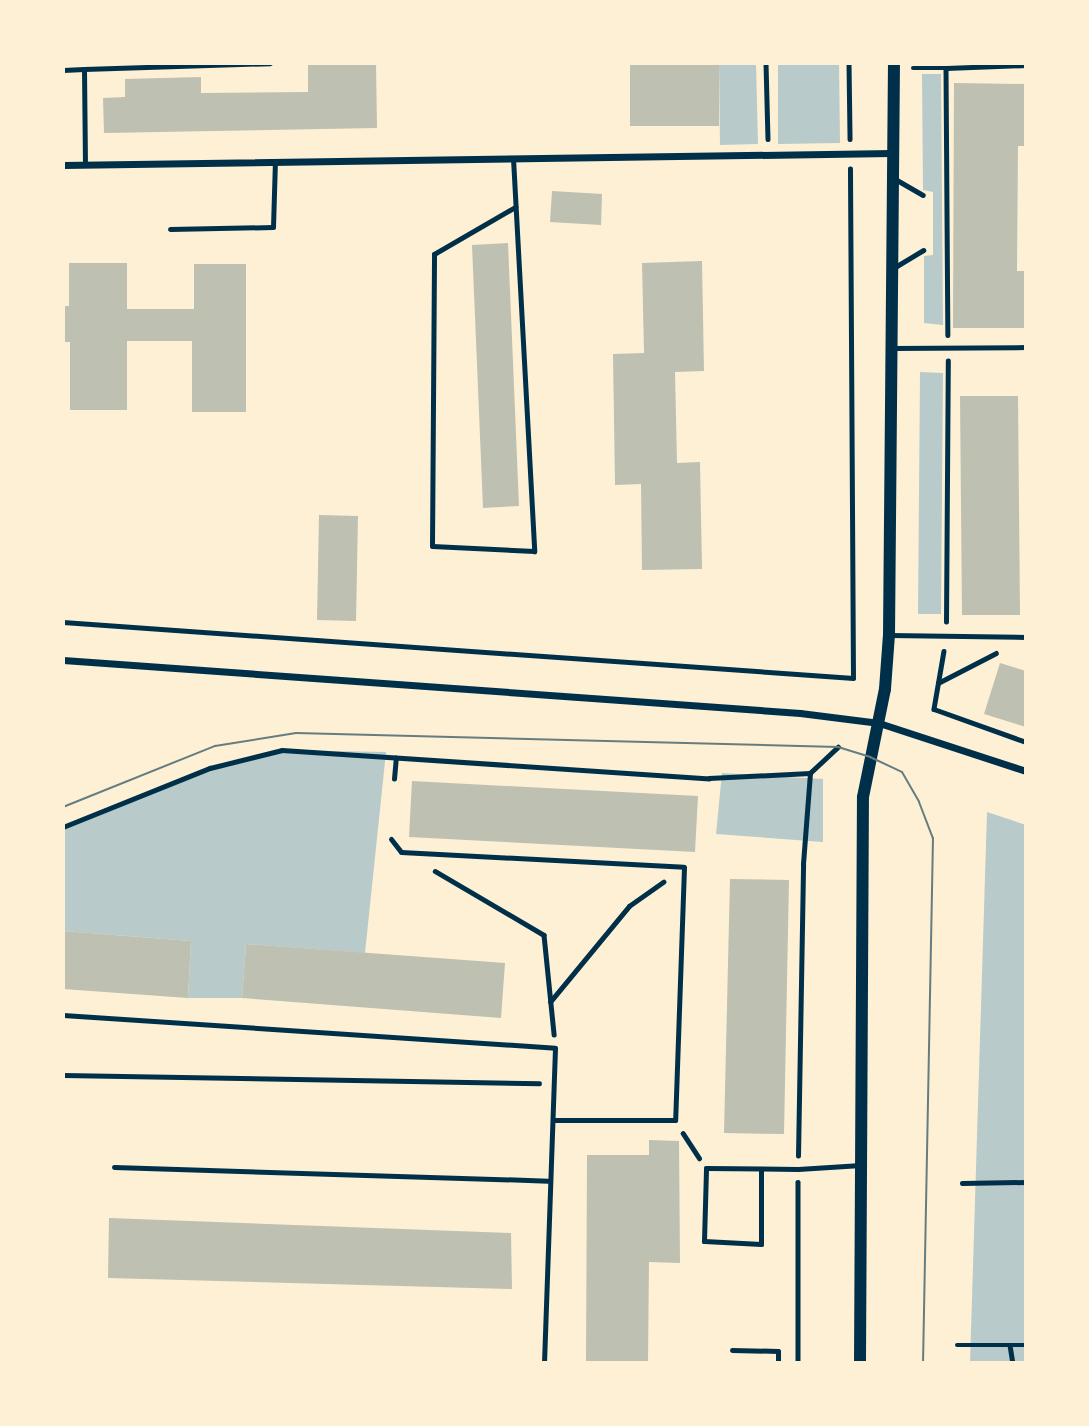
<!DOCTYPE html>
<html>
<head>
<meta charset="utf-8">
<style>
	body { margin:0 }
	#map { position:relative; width:1089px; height:1426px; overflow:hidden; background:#fdf0d5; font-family:Roboto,sans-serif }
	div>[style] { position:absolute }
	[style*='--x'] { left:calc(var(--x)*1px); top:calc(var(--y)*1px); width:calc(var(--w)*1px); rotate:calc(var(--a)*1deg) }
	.green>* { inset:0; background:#b9caca }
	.building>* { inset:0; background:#bec0b2 }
	.path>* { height:4.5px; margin:-2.25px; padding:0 2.25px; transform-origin:2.25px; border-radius:2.25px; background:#003049 }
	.service>* { height:5px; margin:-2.5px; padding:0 2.5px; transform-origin:2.5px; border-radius:2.5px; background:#003049 }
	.minor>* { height:7px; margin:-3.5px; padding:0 3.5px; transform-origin:3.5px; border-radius:3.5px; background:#003049 }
	.tertiary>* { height:12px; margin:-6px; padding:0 6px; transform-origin:6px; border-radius:6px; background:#003049 }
	.tram>* { height:2px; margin:-1px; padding:0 1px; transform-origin:1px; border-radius:1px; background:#657d81 }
	span { translate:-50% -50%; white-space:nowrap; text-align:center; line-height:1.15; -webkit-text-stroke:6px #fdf0d5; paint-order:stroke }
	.frame { position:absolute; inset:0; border:65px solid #fdf0d5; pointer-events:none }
</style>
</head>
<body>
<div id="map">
	<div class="green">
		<i style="clip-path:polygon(719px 63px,756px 63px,758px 144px,720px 145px)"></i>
		<i style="clip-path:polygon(778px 63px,839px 63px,840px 143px,778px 144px)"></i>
		<i style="clip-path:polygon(922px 74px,941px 74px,943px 325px,924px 323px,924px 256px,933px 255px,933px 192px,923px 190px)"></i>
		<i style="clip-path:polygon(920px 372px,943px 373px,941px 614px,918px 614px)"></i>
		<i style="clip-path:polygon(282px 750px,386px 752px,365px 953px,246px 944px,242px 998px,188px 998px,191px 941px,63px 931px,63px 827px,210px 768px)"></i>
		<i style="clip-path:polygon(722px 773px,823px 779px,823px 842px,716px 834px)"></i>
		<i style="clip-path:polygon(987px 812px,1026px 825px,1026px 1363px,970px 1363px)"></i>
	</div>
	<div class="building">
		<i style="clip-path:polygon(308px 63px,376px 63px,377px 128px,104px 133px,103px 98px,125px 97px,125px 79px,201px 77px,201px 93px,308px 92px)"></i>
		<i style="clip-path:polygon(630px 63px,719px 63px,719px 126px,630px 126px)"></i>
		<i style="clip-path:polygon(954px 83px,1026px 84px,1026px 146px,1018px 146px,1017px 271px,1026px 271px,1026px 328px,953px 328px)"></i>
		<i style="clip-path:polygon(552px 191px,602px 194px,601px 225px,550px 222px)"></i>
		<i style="clip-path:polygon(508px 243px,519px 506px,483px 508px,472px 245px)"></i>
		<i style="clip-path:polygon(702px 261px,704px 371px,675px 372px,677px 463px,700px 462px,702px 569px,642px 570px,641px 484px,615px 485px,613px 354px,644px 353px,642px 263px)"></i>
		<i style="clip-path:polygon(69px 263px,127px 263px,127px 309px,194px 309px,194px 264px,246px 264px,246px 412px,192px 412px,192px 341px,127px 341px,127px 410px,70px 410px,70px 342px,63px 342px,63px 306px,69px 306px)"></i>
		<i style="clip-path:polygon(960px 396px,1018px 396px,1020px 615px,962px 615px)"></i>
		<i style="clip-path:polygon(319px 515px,358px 516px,356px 621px,317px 620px)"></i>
		<i style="clip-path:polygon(1000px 663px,1026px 671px,1026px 727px,984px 714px)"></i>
		<i style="clip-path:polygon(412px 781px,698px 796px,695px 852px,409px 837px)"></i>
		<i style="clip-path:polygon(730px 879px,789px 880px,784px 1134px,724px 1133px)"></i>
		<i style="clip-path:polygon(63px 931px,191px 941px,188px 998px,63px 989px)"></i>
		<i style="clip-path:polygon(246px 944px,505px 963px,501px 1018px,242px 998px)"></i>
		<i style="clip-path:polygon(649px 1140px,679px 1141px,680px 1263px,649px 1262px,648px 1363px,586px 1363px,587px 1155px,649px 1155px)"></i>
		<i style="clip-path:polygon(109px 1218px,511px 1233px,512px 1289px,108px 1278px)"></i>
	</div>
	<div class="path">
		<i style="--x:766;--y:63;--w:76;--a:88.5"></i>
		<i style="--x:849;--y:63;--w:76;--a:89.2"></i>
		<i style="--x:913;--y:68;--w:33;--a:0"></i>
		<i style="--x:946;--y:68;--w:267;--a:89.6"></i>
		<i style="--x:946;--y:68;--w:80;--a:-2.1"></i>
		<i style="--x:63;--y:622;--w:792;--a:4.05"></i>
		<i style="--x:853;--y:678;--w:509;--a:-90.34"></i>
		<i style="--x:946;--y:622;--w:261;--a:-89.6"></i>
		<i style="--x:944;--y:651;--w:59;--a:99.8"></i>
		<i style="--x:934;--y:709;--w:98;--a:19.7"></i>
		<i style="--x:938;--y:683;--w:65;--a:-27.3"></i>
		<i style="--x:394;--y:779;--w:21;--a:-85"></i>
		<i style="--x:63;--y:827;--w:158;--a:-21.9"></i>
		<i style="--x:210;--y:768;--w:74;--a:-14"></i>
		<i style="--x:282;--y:750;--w:428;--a:3.8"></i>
		<i style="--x:709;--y:778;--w:101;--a:-2.8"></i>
		<i style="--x:435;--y:871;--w:126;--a:30.4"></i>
		<i style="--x:544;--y:935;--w:100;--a:84.2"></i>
		<i style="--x:550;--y:1002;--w:124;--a:-50.5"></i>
		<i style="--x:629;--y:906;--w:42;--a:-35.2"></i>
		<i style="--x:63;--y:1075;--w:476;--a:1"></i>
		<i style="--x:683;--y:1133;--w:30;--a:57"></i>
		<i style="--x:798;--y:1156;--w:292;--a:-89"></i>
		<i style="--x:803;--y:864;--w:91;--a:-85.6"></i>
		<i style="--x:810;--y:773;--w:38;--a:-43"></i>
		<i style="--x:798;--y:1182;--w:181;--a:90"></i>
		<i style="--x:962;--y:1183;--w:64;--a:-0.9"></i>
		<i style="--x:957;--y:1345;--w:69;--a:0"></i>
		<i style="--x:1010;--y:1345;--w:18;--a:81"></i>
	</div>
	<div class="service">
		<i style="--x:63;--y:70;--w:21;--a:-3"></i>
		<i style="--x:513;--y:158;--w:394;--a:86.9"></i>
		<i style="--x:534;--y:551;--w:102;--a:-177.2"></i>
		<i style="--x:432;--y:546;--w:292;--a:-89.6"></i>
		<i style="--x:434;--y:254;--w:94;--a:-30.1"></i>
		<i style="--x:85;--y:165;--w:96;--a:-90.6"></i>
		<i style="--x:84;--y:69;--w:186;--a:-1.8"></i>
		<i style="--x:895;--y:179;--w:32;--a:30"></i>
		<i style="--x:170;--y:229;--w:103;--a:-1.1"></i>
		<i style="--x:273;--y:227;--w:66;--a:-88.3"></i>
		<i style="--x:895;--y:267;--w:33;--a:-31"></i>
		<i style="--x:893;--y:348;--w:133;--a:-0.4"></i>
		<i style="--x:889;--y:635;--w:137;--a:0.8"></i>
		<i style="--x:391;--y:839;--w:16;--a:52"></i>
		<i style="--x:401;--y:852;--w:283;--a:3"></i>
		<i style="--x:684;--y:867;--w:253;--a:92"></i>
		<i style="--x:675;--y:1120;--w:122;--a:180"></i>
		<i style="--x:63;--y:1015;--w:493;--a:3.8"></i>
		<i style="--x:555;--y:1048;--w:315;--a:92"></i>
		<i style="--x:114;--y:1167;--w:434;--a:1.8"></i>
		<i style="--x:761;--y:1169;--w:75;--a:90"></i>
		<i style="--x:761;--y:1244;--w:57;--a:-177"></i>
		<i style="--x:704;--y:1241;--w:73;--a:-88.4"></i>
		<i style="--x:706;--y:1168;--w:92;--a:0.6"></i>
		<i style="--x:798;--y:1169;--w:63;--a:-3.6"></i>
		<i style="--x:732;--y:1350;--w:46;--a:1.2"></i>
		<i style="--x:778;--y:1351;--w:12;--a:90"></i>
	</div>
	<div class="minor">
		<i style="--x:63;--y:165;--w:829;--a:-0.83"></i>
		<i style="--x:63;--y:660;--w:739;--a:4.11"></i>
		<i style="--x:800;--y:713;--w:80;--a:7.2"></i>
		<i style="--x:879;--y:723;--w:155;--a:18.1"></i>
	</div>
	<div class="tertiary">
		<i style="--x:860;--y:1363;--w:566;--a:-89.7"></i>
		<i style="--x:863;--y:797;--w:110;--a:-78.5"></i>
		<i style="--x:885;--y:689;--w:54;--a:-85.8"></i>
		<i style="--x:889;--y:635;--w:572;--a:-89.5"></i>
	</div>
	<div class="tram">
		<i style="--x:63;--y:807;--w:164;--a:-21.9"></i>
		<i style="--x:215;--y:746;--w:82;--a:-9.1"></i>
		<i style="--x:296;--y:733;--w:542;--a:1.48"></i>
		<i style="--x:838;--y:747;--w:34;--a:17"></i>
		<i style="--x:870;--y:757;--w:35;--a:25"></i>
		<i style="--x:902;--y:772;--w:34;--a:60"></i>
		<i style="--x:919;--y:802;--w:39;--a:69"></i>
		<i style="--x:933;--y:838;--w:525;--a:91.09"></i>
	</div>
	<div class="frame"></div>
</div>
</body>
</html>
